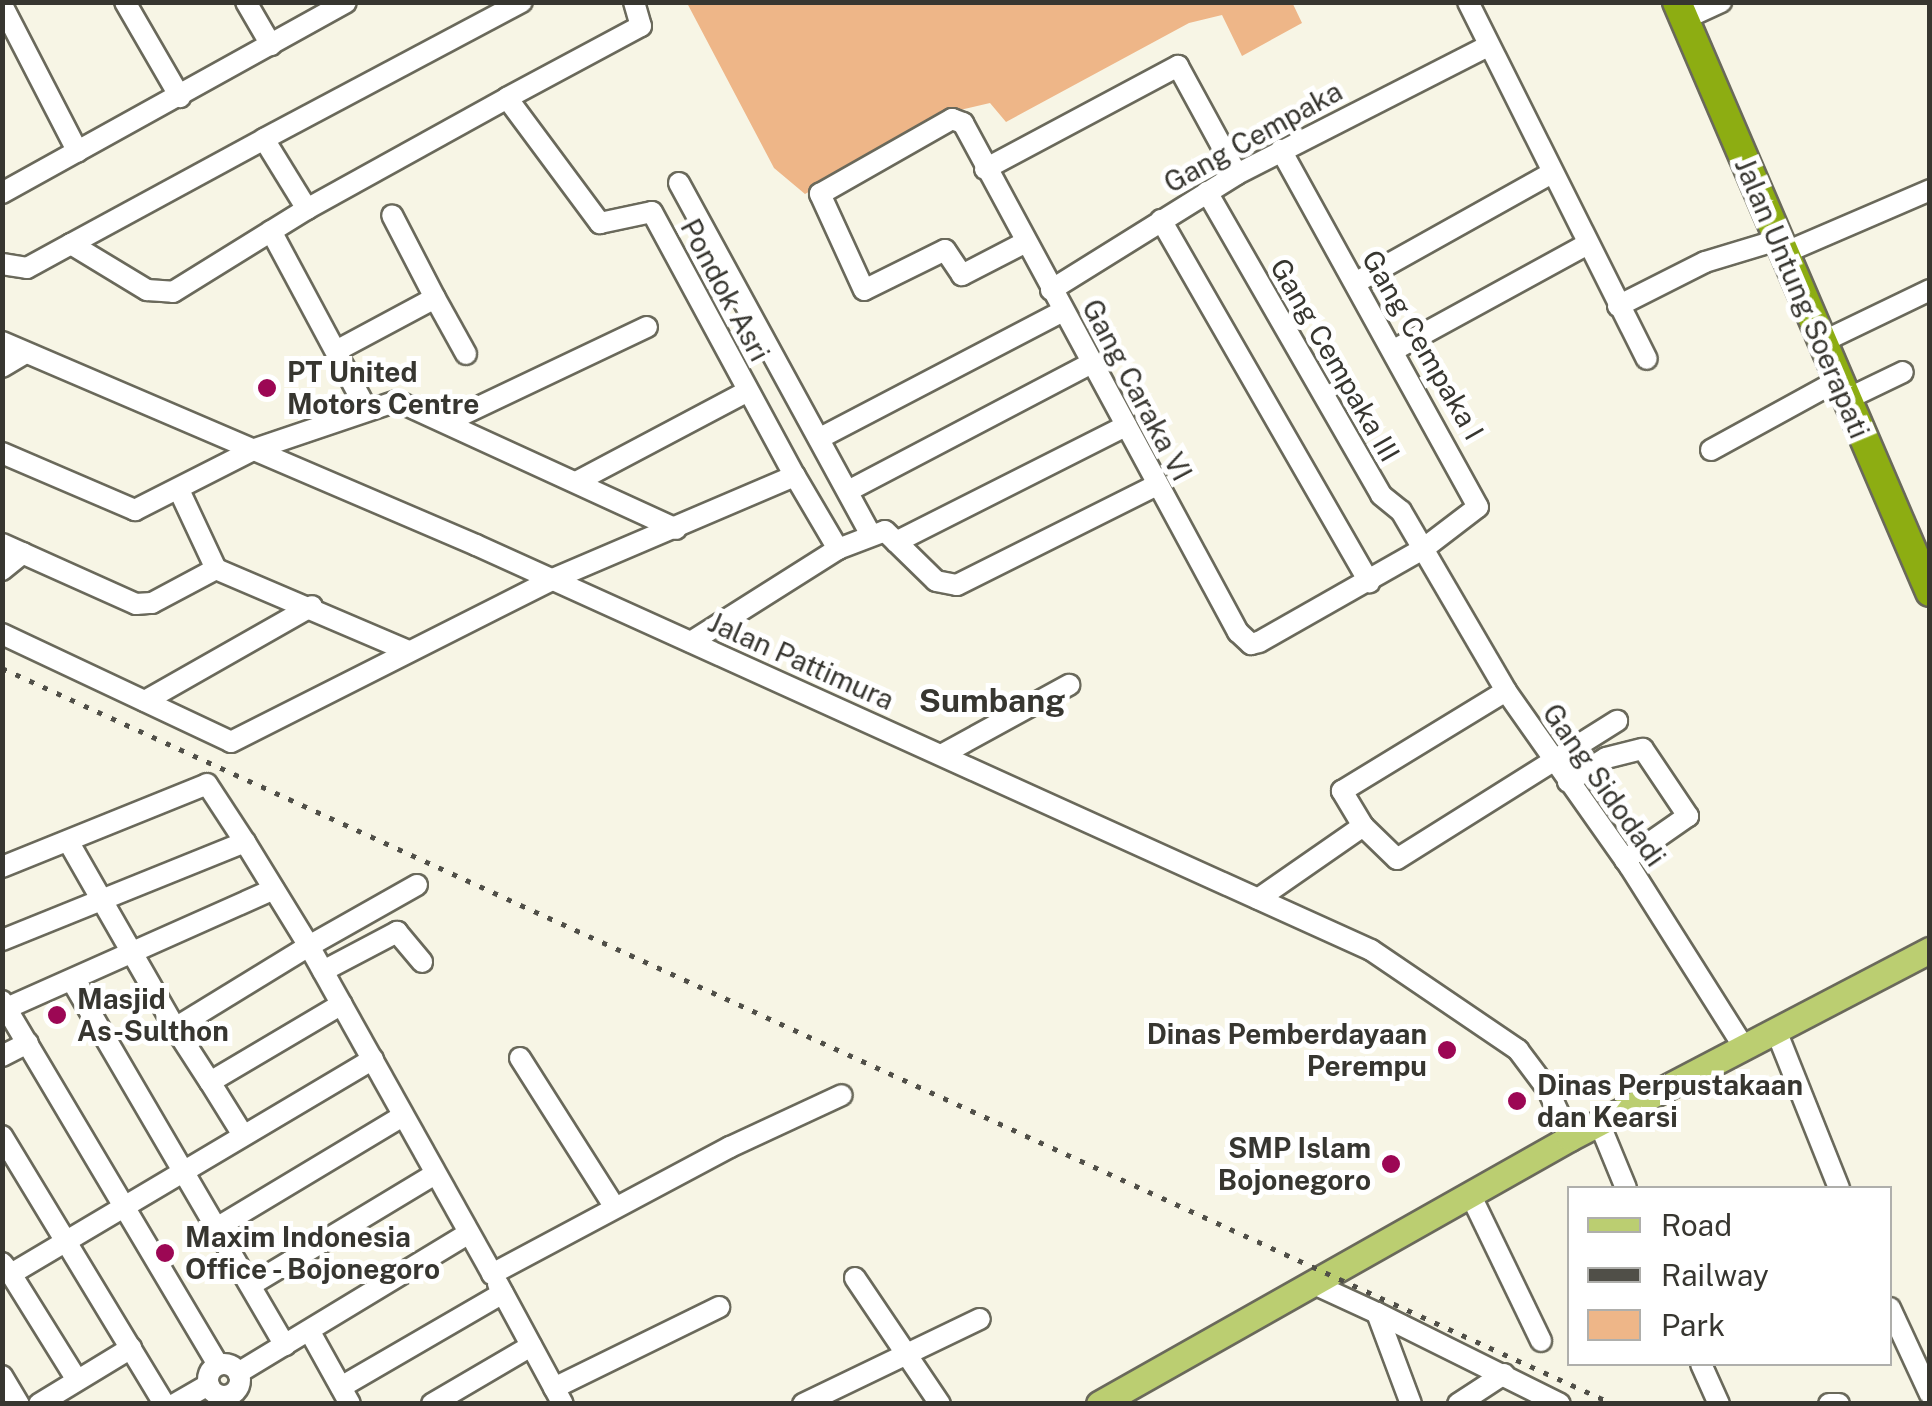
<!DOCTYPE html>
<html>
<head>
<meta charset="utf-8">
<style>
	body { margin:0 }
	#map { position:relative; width:1932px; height:1406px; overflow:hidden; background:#f7f5e5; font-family:"Public Sans",sans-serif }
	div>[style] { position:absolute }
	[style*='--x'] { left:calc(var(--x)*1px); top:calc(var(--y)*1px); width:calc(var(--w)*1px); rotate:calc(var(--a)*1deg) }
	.green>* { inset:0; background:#eeb688 }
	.roads { filter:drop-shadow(2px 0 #6a695b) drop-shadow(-2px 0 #6a695b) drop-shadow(0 2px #6a695b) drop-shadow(0 -2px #6a695b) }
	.minor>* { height:20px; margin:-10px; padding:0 10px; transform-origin:10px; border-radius:10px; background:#fff }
	.minor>.ring { margin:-10px; padding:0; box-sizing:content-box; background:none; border:20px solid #fff; border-radius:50% }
	.major>* { height:25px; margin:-12.5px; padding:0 12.5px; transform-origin:12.5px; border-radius:12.5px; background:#bbce71 }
	.highway>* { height:28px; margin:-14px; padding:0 14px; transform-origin:14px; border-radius:14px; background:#8dad12 }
	.rail>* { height:5px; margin-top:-2.5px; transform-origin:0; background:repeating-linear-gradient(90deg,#504f48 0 5px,transparent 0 15px) }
	.dots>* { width:28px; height:28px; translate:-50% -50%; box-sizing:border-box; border:5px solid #fff; border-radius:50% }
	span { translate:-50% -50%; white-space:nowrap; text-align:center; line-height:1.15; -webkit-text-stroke:10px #fff; paint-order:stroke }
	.street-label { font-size:28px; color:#373630 }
	.poi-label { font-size:28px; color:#373630; font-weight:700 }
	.left { translate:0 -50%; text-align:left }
	.right { translate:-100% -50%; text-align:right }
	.quarter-label { font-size:32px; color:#373630; font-weight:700 }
	.frame { position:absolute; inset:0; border:5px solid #373630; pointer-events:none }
	.legend { position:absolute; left:1567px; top:1186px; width:325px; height:180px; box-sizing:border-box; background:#fff; border:2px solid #afafac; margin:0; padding:12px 18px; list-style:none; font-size:30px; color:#373630 }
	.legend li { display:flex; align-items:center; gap:20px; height:50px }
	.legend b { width:50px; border:2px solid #afafac }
</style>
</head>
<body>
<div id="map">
	<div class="green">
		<i style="clip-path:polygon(1292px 2px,1302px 23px,1242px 56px,1222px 15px,1189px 23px,1006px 122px,990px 103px,960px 110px,805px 194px,774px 168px,687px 3px)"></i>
	</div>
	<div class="roads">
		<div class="minor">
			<i style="--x:125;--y:2;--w:110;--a:59.9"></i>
			<i style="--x:246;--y:2;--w:50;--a:59.8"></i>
			<i style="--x:634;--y:2;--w:25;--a:74"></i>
			<i style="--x:641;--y:26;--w:152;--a:151.8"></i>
			<i style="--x:507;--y:98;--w:156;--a:53.4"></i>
			<i style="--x:600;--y:223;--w:53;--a:-11.9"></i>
			<i style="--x:652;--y:212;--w:300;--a:61.6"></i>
			<i style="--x:1468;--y:2;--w:399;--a:63.4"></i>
			<i style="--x:2;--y:5;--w:165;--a:62.7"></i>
			<i style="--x:1684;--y:19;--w:41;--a:-24.7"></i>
			<i style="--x:985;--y:169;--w:219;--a:-28.1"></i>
			<i style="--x:1178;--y:66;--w:123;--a:61.4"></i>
			<i style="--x:679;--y:183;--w:397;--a:61.4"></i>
			<i style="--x:1207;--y:192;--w:349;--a:60.1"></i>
			<i style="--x:1381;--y:495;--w:26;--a:39"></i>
			<i style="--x:1401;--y:511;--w:208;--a:59.7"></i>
			<i style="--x:1506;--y:691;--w:215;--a:54.8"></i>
			<i style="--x:1630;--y:867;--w:215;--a:57.7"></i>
			<i style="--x:2;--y:193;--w:393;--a:-29"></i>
			<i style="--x:307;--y:209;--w:229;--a:-29"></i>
			<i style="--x:1161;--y:220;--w:418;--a:60.1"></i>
			<i style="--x:271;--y:231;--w:203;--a:61.8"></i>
			<i style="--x:1024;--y:243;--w:70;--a:152.7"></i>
			<i style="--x:962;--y:275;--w:30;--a:-124"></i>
			<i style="--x:945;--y:250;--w:90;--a:153.7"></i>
			<i style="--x:864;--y:290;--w:106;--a:-114.6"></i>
			<i style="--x:820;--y:194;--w:152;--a:-29.6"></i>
			<i style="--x:952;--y:119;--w:12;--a:20"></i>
			<i style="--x:963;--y:123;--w:579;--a:61.62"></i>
			<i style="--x:1238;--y:632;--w:18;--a:43"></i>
			<i style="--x:1251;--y:644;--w:8;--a:-14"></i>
			<i style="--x:1259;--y:642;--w:189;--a:-29.6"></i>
			<i style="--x:1423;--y:549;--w:69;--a:-37.4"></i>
			<i style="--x:1478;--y:507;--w:408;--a:-118.9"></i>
			<i style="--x:71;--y:244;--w:220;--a:-28.5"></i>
			<i style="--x:1784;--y:253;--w:159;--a:-23.3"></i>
			<i style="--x:2;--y:264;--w:25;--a:9"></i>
			<i style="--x:27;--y:268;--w:50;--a:-28.6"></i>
			<i style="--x:71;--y:244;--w:89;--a:31.2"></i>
			<i style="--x:147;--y:290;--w:26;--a:4"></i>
			<i style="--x:173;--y:292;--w:158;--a:-31.8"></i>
			<i style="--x:307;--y:209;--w:82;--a:-121.6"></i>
			<i style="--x:264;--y:139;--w:292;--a:-28"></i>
			<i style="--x:1355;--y:283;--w:226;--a:-29.2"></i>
			<i style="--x:1051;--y:290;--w:219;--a:-31.9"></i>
			<i style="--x:1237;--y:174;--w:282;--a:-27"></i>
			<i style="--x:435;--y:298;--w:64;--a:61"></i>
			<i style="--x:1618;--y:306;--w:97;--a:-26.8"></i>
			<i style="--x:1705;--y:262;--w:76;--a:-16.8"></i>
			<i style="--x:2;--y:342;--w:516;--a:23.18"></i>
			<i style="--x:476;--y:545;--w:982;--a:24.35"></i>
			<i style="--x:1371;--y:950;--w:178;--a:34.2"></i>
			<i style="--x:1518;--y:1050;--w:50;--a:53.1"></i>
			<i style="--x:1548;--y:1090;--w:53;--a:65.4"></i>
			<i style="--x:1820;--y:343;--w:122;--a:-25.7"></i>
			<i style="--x:1394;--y:350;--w:221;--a:-28.7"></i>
			<i style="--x:336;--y:351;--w:112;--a:-28.2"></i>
			<i style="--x:435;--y:298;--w:93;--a:-117.4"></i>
			<i style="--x:2;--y:367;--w:27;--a:-31"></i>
			<i style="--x:1845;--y:400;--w:64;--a:-25.8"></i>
			<i style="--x:449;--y:421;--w:219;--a:-25.4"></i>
			<i style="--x:820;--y:438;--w:274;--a:-27.6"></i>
			<i style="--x:1711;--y:450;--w:144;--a:-28.7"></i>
			<i style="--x:2;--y:453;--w:145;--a:23.2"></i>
			<i style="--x:135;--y:510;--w:135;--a:-26.9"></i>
			<i style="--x:255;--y:449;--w:150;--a:-18.7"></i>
			<i style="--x:397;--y:401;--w:307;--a:24.6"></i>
			<i style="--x:578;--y:481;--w:192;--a:-27.9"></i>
			<i style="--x:179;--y:490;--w:87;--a:64.9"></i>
			<i style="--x:216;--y:569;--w:209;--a:23.1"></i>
			<i style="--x:848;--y:491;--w:276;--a:-27.7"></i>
			<i style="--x:896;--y:542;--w:258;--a:-26.8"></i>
			<i style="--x:2;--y:544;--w:147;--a:24.1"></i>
			<i style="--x:136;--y:604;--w:16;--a:-4"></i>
			<i style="--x:152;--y:603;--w:72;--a:-28"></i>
			<i style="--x:838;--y:549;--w:50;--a:-21"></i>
			<i style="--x:885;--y:531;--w:71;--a:44.4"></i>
			<i style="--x:936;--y:581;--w:21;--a:11"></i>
			<i style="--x:957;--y:585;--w:224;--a:-26.6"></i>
			<i style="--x:2;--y:570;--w:27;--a:-39"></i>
			<i style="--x:2;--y:634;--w:253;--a:25.2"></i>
			<i style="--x:231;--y:742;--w:361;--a:-26.8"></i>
			<i style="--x:553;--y:579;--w:263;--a:-23.1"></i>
			<i style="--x:795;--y:476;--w:85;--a:59.5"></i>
			<i style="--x:838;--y:549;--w:174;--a:147.7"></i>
			<i style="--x:145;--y:701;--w:192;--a:-29.6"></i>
			<i style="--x:943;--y:754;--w:144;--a:-28.7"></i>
			<i style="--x:1568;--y:782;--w:45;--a:-32.3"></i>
			<i style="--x:1606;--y:758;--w:38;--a:-14"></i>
			<i style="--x:1643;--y:749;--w:81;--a:56.1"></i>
			<i style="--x:1688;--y:816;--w:77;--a:145.1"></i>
			<i style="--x:1363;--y:826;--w:41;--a:-121"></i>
			<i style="--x:1342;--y:791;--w:192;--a:-31.4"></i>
			<i style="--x:68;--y:841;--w:215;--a:60.2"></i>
			<i style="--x:175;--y:1028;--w:157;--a:-31.5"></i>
			<i style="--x:309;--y:946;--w:376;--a:60.8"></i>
			<i style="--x:492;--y:1274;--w:270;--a:-28.1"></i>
			<i style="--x:730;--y:1147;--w:123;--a:-24.9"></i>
			<i style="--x:245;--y:842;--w:122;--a:58.4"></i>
			<i style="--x:309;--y:946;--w:124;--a:-29.5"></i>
			<i style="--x:2;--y:867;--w:221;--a:-22"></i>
			<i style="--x:207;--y:784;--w:69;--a:56.8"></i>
			<i style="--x:245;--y:842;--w:262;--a:158"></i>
			<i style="--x:1258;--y:899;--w:128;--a:-34.8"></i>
			<i style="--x:1363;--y:826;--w:47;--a:44.1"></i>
			<i style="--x:1397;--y:859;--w:260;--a:-32.1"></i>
			<i style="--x:323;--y:971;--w:84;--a:-27.8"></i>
			<i style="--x:397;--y:932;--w:39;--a:50"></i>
			<i style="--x:72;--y:981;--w:422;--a:59.7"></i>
			<i style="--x:2;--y:1001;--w:423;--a:59.3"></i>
			<i style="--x:7;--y:1008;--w:292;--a:-24"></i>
			<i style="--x:175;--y:1028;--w:64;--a:57.1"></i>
			<i style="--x:210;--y:1082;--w:153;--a:-30.6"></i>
			<i style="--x:1777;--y:1033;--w:167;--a:68.2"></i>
			<i style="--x:2;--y:1056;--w:29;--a:-27"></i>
			<i style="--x:520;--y:1058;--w:175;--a:57.6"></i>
			<i style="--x:210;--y:1082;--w:62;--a:58.1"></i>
			<i style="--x:1600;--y:1125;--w:68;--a:67.6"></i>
			<i style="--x:2;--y:1136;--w:313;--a:58.8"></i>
			<i style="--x:1471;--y:1196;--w:161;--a:64.2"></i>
			<i style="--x:218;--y:1227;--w:216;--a:-31"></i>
			<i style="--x:2;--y:1263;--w:14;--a:51"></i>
			<i style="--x:11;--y:1274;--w:421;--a:-30.7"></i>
			<i style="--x:11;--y:1274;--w:125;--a:58.1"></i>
			<i style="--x:855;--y:1278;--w:152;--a:56"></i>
			<i style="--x:498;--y:1284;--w:136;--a:61.6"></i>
			<i style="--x:251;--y:1285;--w:215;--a:-31.1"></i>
			<i style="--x:1316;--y:1285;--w:67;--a:24.7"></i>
			<i style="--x:1377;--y:1313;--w:97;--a:69.5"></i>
			<i style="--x:1890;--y:1308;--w:95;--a:65.1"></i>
			<i style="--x:1377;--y:1313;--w:204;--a:26.4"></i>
			<i style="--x:310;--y:1332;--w:82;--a:60.9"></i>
			<i style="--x:1701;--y:1364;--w:44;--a:65.8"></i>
			<i class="ring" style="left:208px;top:1364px;width:12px;height:12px"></i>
			<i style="--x:238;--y:1373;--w:270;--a:-31.2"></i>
			<i style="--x:2;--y:1376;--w:33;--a:59"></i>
			<i style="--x:341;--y:1387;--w:187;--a:-30.1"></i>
			<i style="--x:554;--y:1388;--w:184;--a:-26.1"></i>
			<i style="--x:39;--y:1404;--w:108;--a:-31.3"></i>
			<i style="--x:175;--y:1404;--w:39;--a:-30"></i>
			<i style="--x:432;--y:1404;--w:115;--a:-30.4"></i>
			<i style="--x:803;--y:1404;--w:196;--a:-25.7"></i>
			<i style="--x:1458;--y:1404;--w:55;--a:-33.1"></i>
			<i style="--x:1829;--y:1404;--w:10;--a:0"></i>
		</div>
		<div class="major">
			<i style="--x:1099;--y:1404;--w:541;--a:-29.46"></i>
			<i style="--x:1570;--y:1138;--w:406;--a:-27.6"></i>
		</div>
		<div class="highway">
			<i style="--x:1677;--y:2;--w:642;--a:66.79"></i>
		</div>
	</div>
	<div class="rail">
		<i style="--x:2;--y:668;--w:1771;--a:24.55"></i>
	</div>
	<div class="dots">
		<i style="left:267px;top:388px;background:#9c0754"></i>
		<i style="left:57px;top:1015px;background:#9c0754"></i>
		<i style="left:1447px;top:1050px;background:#9c0754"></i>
		<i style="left:1517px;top:1101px;background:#9c0754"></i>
		<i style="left:1391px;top:1164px;background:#9c0754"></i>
		<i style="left:165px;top:1253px;background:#9c0754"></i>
	</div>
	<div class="street-label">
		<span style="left:1253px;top:137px;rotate:-29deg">Gang Cempaka</span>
		<span style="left:725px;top:290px;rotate:62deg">Pondok Asri</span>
		<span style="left:1802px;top:298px;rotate:67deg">Jalan Untung Soerapati</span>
		<span style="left:1423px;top:345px;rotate:60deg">Gang Cempaka I</span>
		<span style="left:1335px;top:360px;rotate:60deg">Gang Cempaka III</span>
		<span style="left:1137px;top:390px;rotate:62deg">Gang Caraka VI</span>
		<span style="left:801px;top:661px;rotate:24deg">Jalan Pattimura</span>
		<span style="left:1604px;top:785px;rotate:55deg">Gang Sidodadi</span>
	</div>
	<div class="poi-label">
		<span class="left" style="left:287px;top:388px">PT United<br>Motors Centre</span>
		<span class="left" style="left:77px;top:1015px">Masjid<br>As-Sulthon</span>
		<span class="right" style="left:1427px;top:1050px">Dinas Pemberdayaan<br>Perempu</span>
		<span class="left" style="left:1537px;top:1101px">Dinas Perpustakaan<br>dan Kearsi</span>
		<span class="right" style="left:1371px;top:1164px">SMP Islam<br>Bojonegoro</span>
		<span class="left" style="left:185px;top:1253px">Maxim Indonesia<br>Office - Bojonegoro</span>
	</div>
	<div class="quarter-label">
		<span style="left:992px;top:701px">Sumbang</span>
	</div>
	<div class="frame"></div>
	<ul class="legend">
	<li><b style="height:12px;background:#bbce71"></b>Road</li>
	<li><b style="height:12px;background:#504f48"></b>Railway</li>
	<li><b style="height:28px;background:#eeb688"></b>Park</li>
	</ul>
</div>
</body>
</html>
